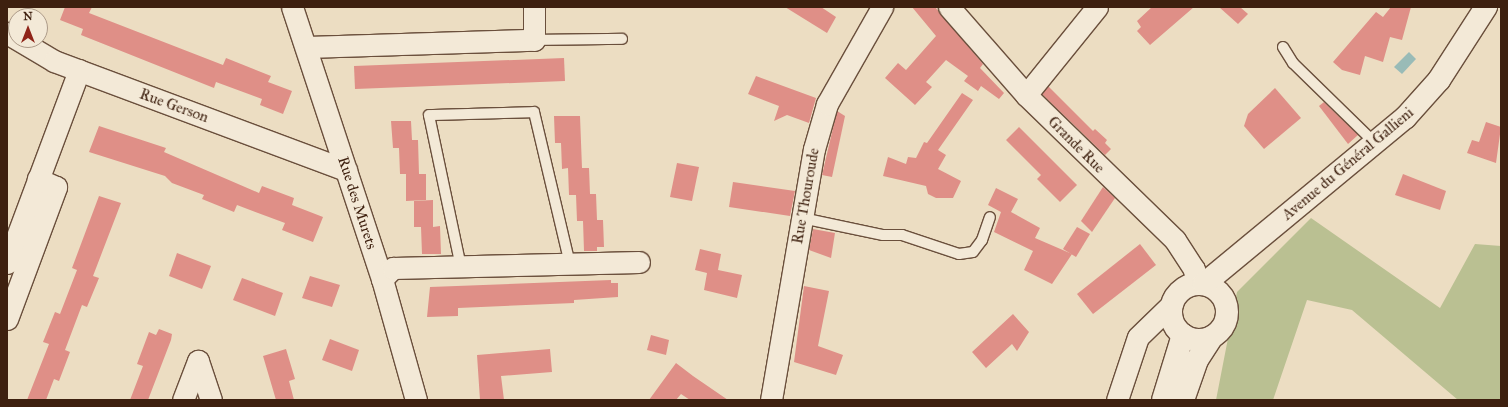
<!DOCTYPE html>
<html>
<head>
<meta charset="utf-8">
<style>
	body { margin:0 }
	#map { position:relative; width:1508px; height:407px; overflow:hidden; background:#ecddc2; font-family:"IM FELL Great Primer",serif }
	div>[style] { position:absolute }
	[style*='--x'] { left:calc(var(--x)*1px); top:calc(var(--y)*1px); width:calc(var(--w)*1px); rotate:calc(var(--a)*1deg) }
	.green>* { inset:0; background:#bac092 }
	.water>* { inset:0; background:#99bbb7 }
	.building>* { inset:0; background:#df8f87 }
	.roads { filter:drop-shadow(1px 0 #6a4f3c) drop-shadow(-1px 0 #6a4f3c) drop-shadow(0 1px #6a4f3c) drop-shadow(0 -1px #6a4f3c) }
	.service>* { height:10px; margin:-5px; padding:0 5px; transform-origin:5px; border-radius:5px; background:#f3e9d7 }
	.minor>* { height:21px; margin:-10.5px; padding:0 10.5px; transform-origin:10.5px; border-radius:10.5px; background:#f3e9d7 }
	.tertiary>* { height:22px; margin:-11px; padding:0 11px; transform-origin:11px; border-radius:11px; background:#f3e9d7 }
	.tertiary>.ring { margin:-11px; padding:0; box-sizing:content-box; background:none; border:22px solid #f3e9d7; border-radius:50% }
	span { translate:-50% -50%; white-space:nowrap; text-align:center; line-height:1.15; -webkit-text-stroke:4px #f3e9d7; paint-order:stroke }
	.street-label { font-size:15px; color:#3e200f }
	.frame { position:absolute; inset:0; border:8px solid #3e200f; pointer-events:none }
	.north { position:absolute; left:8px; top:8px; width:40px; height:40px; box-sizing:border-box; background:#f3e9d7; border:1px solid #ab9987; border-radius:50%; rotate:0deg; font-size:11px; font-weight:700; line-height:16px; text-align:center; color:#3e200f }
	.north::after { content:''; display:block; margin:auto; width:14px; height:18px; background:#8f2418; clip-path:polygon(50% 0,100% 100%,50% 72%,0 100%) }
</style>
</head>
<body>
<div id="map">
	<div class="green">
		<i style="clip-path:polygon(1311px 218px,1440px 308px,1475px 244px,1501px 246px,1501px 400px,1458px 400px,1352px 310px,1307px 300px,1273px 400px,1216px 400px,1237px 292px)"></i>
	</div>
	<div class="water">
		<i style="clip-path:polygon(1409px 52px,1416px 59px,1402px 74px,1394px 67px)"></i>
	</div>
	<div class="building">
		<i style="clip-path:polygon(65px 7px,92px 7px,89px 13px,223px 65px,226px 58px,271px 76px,268px 82px,292px 91px,283px 114px,260px 105px,262px 99px,216px 82px,214px 88px,81px 35px,83px 29px,60px 20px)"></i>
		<i style="clip-path:polygon(785px 7px,821px 7px,836px 17px,827px 33px)"></i>
		<i style="clip-path:polygon(912px 7px,935px 7px,983px 64px,980px 68px,1004px 93px,999px 99px,981px 86px,978px 91px,964px 81px,968px 76px,946px 60px,926px 82px,932px 87px,915px 105px,885px 78px,898px 63px,906px 70px,936px 36px)"></i>
		<i style="clip-path:polygon(1152px 7px,1194px 7px,1150px 45px,1137px 31px,1141px 27px,1137px 21px)"></i>
		<i style="clip-path:polygon(1219px 7px,1240px 7px,1248px 14px,1238px 24px)"></i>
		<i style="clip-path:polygon(1391px 7px,1411px 7px,1402px 40px,1390px 37px,1383px 62px,1365px 56px,1360px 75px,1342px 70px,1333px 62px,1376px 12px,1383px 17px)"></i>
		<i style="clip-path:polygon(564px 58px,565px 81px,355px 89px,354px 66px)"></i>
		<i style="clip-path:polygon(756px 76px,816px 98px,809px 123px,787px 115px,774px 121px,779px 106px,748px 94px)"></i>
		<i style="clip-path:polygon(1048px 86px,1093px 131px,1095px 129px,1107px 140px,1105px 143px,1111px 149px,1105px 155px,1042px 94px)"></i>
		<i style="clip-path:polygon(1275px 88px,1301px 118px,1264px 149px,1244px 126px,1248px 114px)"></i>
		<i style="clip-path:polygon(962px 93px,973px 100px,938px 150px,946px 155px,938px 169px,961px 181px,953px 198px,936px 198px,928px 194px,926px 186px,883px 176px,888px 157px,906px 164px,908px 157px,916px 158px,924px 142px,927px 143px)"></i>
		<i style="clip-path:polygon(1324px 102px,1358px 135px,1348px 144px,1319px 106px)"></i>
		<i style="clip-path:polygon(837px 111px,845px 116px,832px 177px,822px 175px)"></i>
		<i style="clip-path:polygon(554px 116px,580px 116px,582px 168px,589px 168px,590px 194px,596px 194px,597px 220px,603px 220px,604px 247px,597px 247px,597px 251px,584px 251px,583px 221px,577px 221px,576px 195px,569px 195px,568px 168px,562px 169px,561px 143px,555px 143px)"></i>
		<i style="clip-path:polygon(391px 121px,411px 121px,412px 140px,418px 140px,419px 174px,426px 174px,426px 200px,406px 201px,406px 174px,400px 174px,399px 148px,405px 148px,393px 148px)"></i>
		<i style="clip-path:polygon(1486px 122px,1501px 127px,1496px 163px,1467px 153px,1472px 140px,1479px 142px)"></i>
		<i style="clip-path:polygon(99px 126px,166px 148px,164px 152px,259px 193px,262px 186px,294px 198px,292px 205px,323px 217px,313px 242px,282px 230px,285px 223px,237px 205px,234px 212px,202px 199px,204px 195px,172px 183px,165px 176px,89px 152px)"></i>
		<i style="clip-path:polygon(1019px 127px,1077px 185px,1060px 202px,1037px 179px,1041px 175px,1006px 140px)"></i>
		<i style="clip-path:polygon(677px 163px,699px 167px,692px 201px,670px 197px)"></i>
		<i style="clip-path:polygon(1403px 174px,1446px 191px,1440px 210px,1395px 195px)"></i>
		<i style="clip-path:polygon(733px 182px,795px 191px,790px 216px,729px 207px)"></i>
		<i style="clip-path:polygon(1103px 187px,1115px 198px,1092px 232px,1081px 221px)"></i>
		<i style="clip-path:polygon(996px 188px,1018px 199px,1011px 212px,1040px 228px,1035px 238px,1072px 254px,1052px 284px,1024px 270px,1033px 251px,994px 232px,1001px 212px,988px 205px)"></i>
		<i style="clip-path:polygon(99px 196px,121px 203px,93px 276px,99px 278px,87px 307px,82px 305px,65px 350px,70px 352px,59px 381px,54px 379px,46px 400px,27px 400px,49px 344px,43px 342px,55px 312px,60px 314px,77px 270px,72px 268px)"></i>
		<i style="clip-path:polygon(433px 200px,433px 227px,440px 226px,441px 254px,422px 254px,421px 227px,426px 227px,414px 227px,414px 201px)"></i>
		<i style="clip-path:polygon(1077px 227px,1090px 234px,1076px 257px,1063px 249px)"></i>
		<i style="clip-path:polygon(813px 229px,835px 233px,831px 258px,809px 250px)"></i>
		<i style="clip-path:polygon(1140px 244px,1156px 265px,1093px 314px,1077px 294px)"></i>
		<i style="clip-path:polygon(700px 249px,721px 254px,718px 270px,742px 275px,737px 298px,704px 290px,707px 273px,695px 270px)"></i>
		<i style="clip-path:polygon(177px 253px,211px 266px,202px 289px,169px 276px)"></i>
		<i style="clip-path:polygon(310px 276px,340px 285px,332px 307px,302px 298px)"></i>
		<i style="clip-path:polygon(242px 278px,283px 293px,275px 316px,233px 300px)"></i>
		<i style="clip-path:polygon(611px 280px,611px 283px,618px 283px,618px 297px,574px 300px,574px 303px,458px 308px,458px 316px,427px 317px,430px 287px)"></i>
		<i style="clip-path:polygon(804px 286px,829px 291px,818px 346px,843px 355px,836px 375px,794px 362px)"></i>
		<i style="clip-path:polygon(1013px 314px,1029px 332px,1017px 351px,1012px 344px,986px 368px,972px 352px)"></i>
		<i style="clip-path:polygon(159px 329px,172px 334px,171px 340px,148px 400px,130px 400px,143px 366px,137px 364px,149px 332px,156px 335px)"></i>
		<i style="clip-path:polygon(651px 335px,669px 340px,666px 355px,647px 350px)"></i>
		<i style="clip-path:polygon(330px 339px,359px 350px,352px 371px,322px 360px)"></i>
		<i style="clip-path:polygon(286px 349px,295px 379px,289px 381px,294px 400px,276px 400px,263px 356px)"></i>
		<i style="clip-path:polygon(550px 349px,552px 372px,501px 376px,504px 400px,480px 400px,477px 355px)"></i>
		<i style="clip-path:polygon(676px 363px,693px 376px,728px 400px,690px 400px,681px 394px,676px 400px,649px 400px)"></i>
	</div>
	<div class="roads">
		<div class="service">
			<i style="--x:534;--y:40;--w:88;--a:-0.7"></i>
			<i style="--x:1283;--y:47;--w:19;--a:58"></i>
			<i style="--x:1293;--y:63;--w:116;--a:44.3"></i>
			<i style="--x:802;--y:218;--w:83;--a:11.9"></i>
			<i style="--x:883;--y:235;--w:19;--a:0"></i>
			<i style="--x:902;--y:235;--w:60;--a:18.4"></i>
			<i style="--x:959;--y:254;--w:14;--a:-8"></i>
			<i style="--x:973;--y:252;--w:15;--a:-53"></i>
			<i style="--x:982;--y:240;--w:24;--a:-71"></i>
			<i style="--x:461;--y:267;--w:155;--a:-101.9"></i>
			<i style="--x:429;--y:115;--w:105;--a:-1.6"></i>
			<i style="--x:534;--y:112;--w:156;--a:76.7"></i>
		</div>
		<div class="minor">
			<i style="--x:292;--y:7;--w:287;--a:71.7"></i>
			<i style="--x:382;--y:279;--w:126;--a:74.3"></i>
			<i style="--x:949;--y:7;--w:117;--a:48.8"></i>
			<i style="--x:1026;--y:95;--w:208;--a:44.2"></i>
			<i style="--x:1175;--y:240;--w:35;--a:57"></i>
			<i style="--x:1194;--y:269;--w:15;--a:82"></i>
			<i style="--x:7;--y:33;--w:55;--a:30.8"></i>
			<i style="--x:54;--y:61;--w:312;--a:20.5"></i>
			<i style="--x:307;--y:47;--w:227;--a:-1.8"></i>
			<i style="--x:534;--y:40;--w:33;--a:-90"></i>
			<i style="--x:1026;--y:95;--w:113;--a:-51.1"></i>
			<i style="--x:7;--y:263;--w:206;--a:-69.5"></i>
			<i style="--x:382;--y:279;--w:16;--a:-45"></i>
			<i style="--x:393;--y:268;--w:246;--a:-1.4"></i>
			<i style="--x:7;--y:319;--w:141;--a:-69.6"></i>
			<i style="--x:56;--y:187;--w:20;--a:-156"></i>
			<i style="--x:183;--y:400;--w:42;--a:-69"></i>
			<i style="--x:198;--y:361;--w:41;--a:71.6"></i>
			<i style="--x:771;--y:400;--w:255;--a:-80.3"></i>
			<i style="--x:814;--y:149;--w:47;--a:-73.9"></i>
			<i style="--x:827;--y:104;--w:112;--a:-60.4"></i>
			<i style="--x:1117;--y:400;--w:66;--a:-71.6"></i>
			<i style="--x:1138;--y:337;--w:47;--a:-44.1"></i>
		</div>
		<div class="tertiary">
			<i class="ring" style="left:1171px;top:284px;width:34px;height:34px"></i>
			<i style="--x:1204;--y:284;--w:261;--a:-39.6"></i>
			<i style="--x:1405;--y:118;--w:51;--a:-48.2"></i>
			<i style="--x:1439;--y:80;--w:87;--a:-57.2"></i>
			<i style="--x:1163;--y:400;--w:68;--a:-72.9"></i>
			<i style="--x:1183;--y:400;--w:42;--a:-70.7"></i>
			<i style="--x:1197;--y:360;--w:27;--a:-57"></i>
		</div>
	</div>
	<div class="street-label">
		<span style="left:174px;top:106px;rotate:20deg">Rue Gerson</span>
		<span style="left:1076px;top:145px;rotate:45deg">Grande Rue</span>
		<span style="left:1348px;top:164px;rotate:-40deg">Avenue du Général Gallieni</span>
		<span style="left:806px;top:196px;rotate:-80deg">Rue Thouroude</span>
		<span style="left:357px;top:203px;rotate:72deg">Rue des Murets</span>
	</div>
	<div class="frame"></div>
	<div class="north">N</div>
</div>
</body>
</html>
